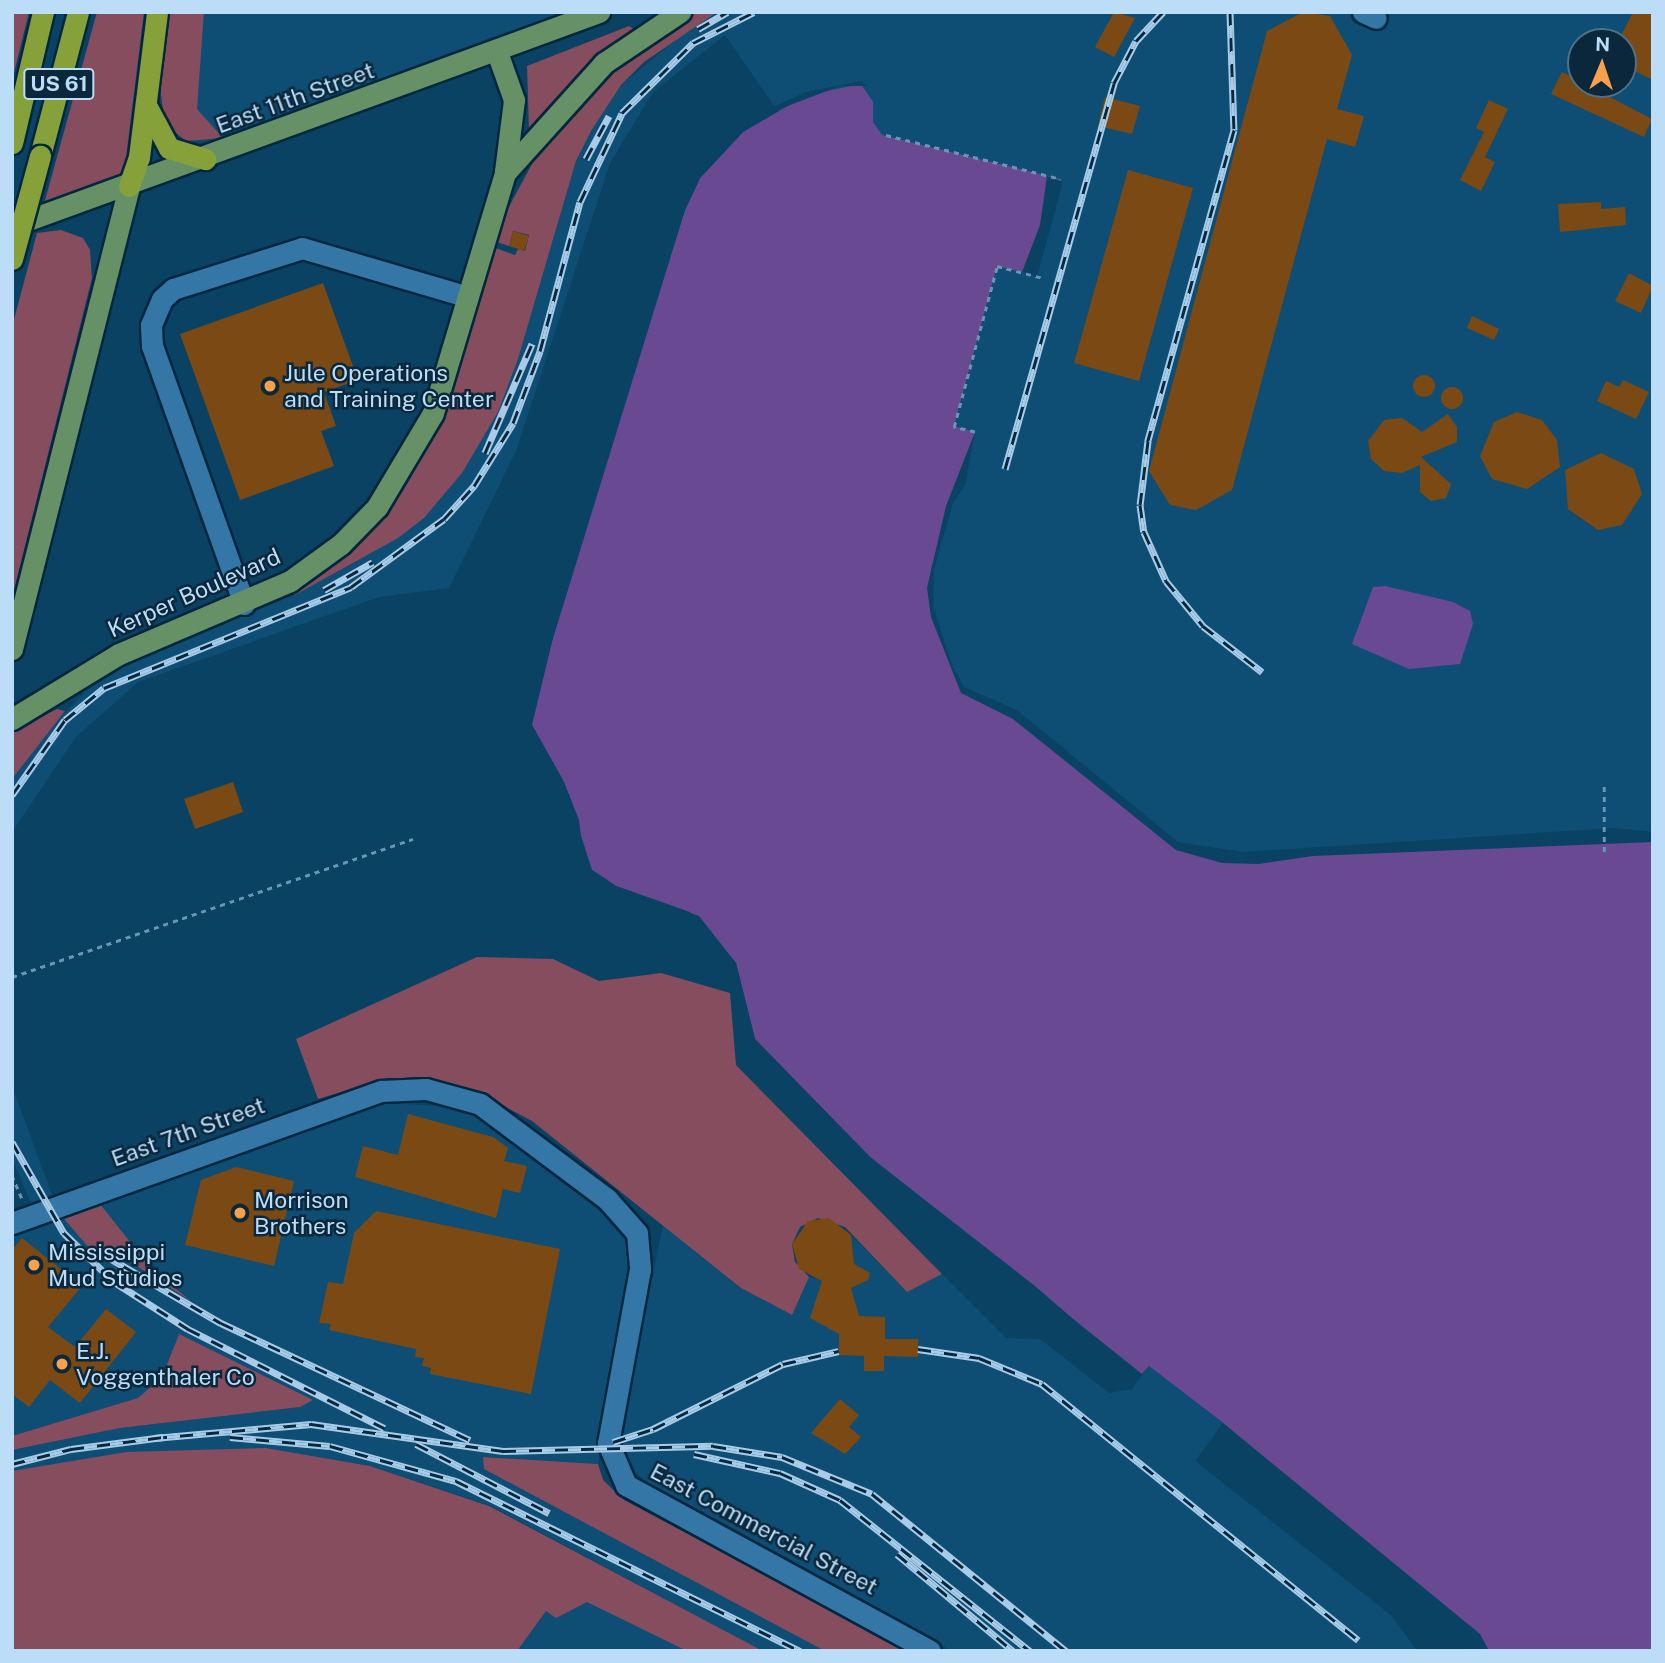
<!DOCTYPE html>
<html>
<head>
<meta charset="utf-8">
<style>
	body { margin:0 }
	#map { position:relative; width:1665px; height:1663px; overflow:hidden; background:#0a4264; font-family:"Public Sans",sans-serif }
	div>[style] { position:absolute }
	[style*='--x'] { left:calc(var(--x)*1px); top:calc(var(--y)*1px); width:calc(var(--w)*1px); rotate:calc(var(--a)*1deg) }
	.built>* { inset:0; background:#0e4e74 }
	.green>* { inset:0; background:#854d5d }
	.water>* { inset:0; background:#694992 }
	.pier>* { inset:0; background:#0a4264 }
	.building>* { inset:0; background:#7b4913 }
	.round { border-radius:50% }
	.path>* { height:2.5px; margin-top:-1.25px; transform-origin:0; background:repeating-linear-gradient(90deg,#6a95b3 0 5px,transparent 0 10px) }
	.roads { filter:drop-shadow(2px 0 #02273f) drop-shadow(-2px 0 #02273f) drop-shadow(0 2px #02273f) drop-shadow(0 -2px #02273f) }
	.minor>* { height:21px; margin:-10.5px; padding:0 10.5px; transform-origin:10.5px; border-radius:10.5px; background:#3477a6 }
	.major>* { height:21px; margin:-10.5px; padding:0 10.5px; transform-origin:10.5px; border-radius:10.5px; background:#669065 }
	.highway>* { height:21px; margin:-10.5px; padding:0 10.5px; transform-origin:10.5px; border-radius:10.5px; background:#87a13a }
	.rail>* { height:7px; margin-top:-3.5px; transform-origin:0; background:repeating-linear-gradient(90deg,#0a273b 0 13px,#a8cce7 0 26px); box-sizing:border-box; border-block:2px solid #a8cce7 }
	.bridges { filter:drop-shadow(2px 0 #02273f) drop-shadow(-2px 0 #02273f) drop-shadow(0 2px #02273f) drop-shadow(0 -2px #02273f) }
	.highway-bridge>* { height:21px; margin:-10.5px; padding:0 10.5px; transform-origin:10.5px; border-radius:10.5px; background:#87a13a }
	.dots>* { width:19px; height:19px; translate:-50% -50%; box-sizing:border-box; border:4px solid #0a273b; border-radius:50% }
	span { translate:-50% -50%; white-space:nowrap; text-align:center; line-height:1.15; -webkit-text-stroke:5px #0a273b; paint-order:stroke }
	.shield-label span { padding:2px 5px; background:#0a273b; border:2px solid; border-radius:5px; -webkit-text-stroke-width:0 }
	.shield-label { font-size:21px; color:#bcddf7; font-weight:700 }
	.street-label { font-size:23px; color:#bcddf7 }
	.poi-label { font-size:23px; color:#bcddf7 }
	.left { translate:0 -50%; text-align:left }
	.frame { position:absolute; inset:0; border:14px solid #bcddf7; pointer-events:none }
	.north { position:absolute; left:1567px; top:28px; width:70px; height:70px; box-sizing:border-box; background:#0a273b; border:2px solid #517086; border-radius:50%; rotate:2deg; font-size:19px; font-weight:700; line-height:28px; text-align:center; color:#bcddf7 }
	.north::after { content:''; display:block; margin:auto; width:24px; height:32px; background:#f8a04b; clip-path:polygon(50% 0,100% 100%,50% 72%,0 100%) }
</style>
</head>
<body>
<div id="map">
	<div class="built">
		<i style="clip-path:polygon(174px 12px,567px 12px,223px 138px,197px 142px,174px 134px)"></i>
		<i style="clip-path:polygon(evenodd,710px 12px,1653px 12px,1653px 836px,1243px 856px,1176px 846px,961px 690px,930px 607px,931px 569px,974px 433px,954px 427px,997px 266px,777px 110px,725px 35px,653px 92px,610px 163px,516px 451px,449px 588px,379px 597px,138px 682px,76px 737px,12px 832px,12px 779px,44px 734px,94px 683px,138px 655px,293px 596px,424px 518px,518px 359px,576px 161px,590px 131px,621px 85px,710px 12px,1581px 42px,1623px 42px,1623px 84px,1581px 84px,1581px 42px)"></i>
		<i style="clip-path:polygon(12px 1086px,59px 1214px,185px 1297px,93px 1204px,377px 1102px,450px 1107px,498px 1125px,525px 1144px,623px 1227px,634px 1249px,598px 1464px,484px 1457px,484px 1469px,825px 1651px,763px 1651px,489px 1505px,370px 1466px,266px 1448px,338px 1509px,719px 1651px,12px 1651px,12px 1450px,120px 1428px,300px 1407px,179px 1334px,162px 1377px,138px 1398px,12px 1436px,12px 1233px,39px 1222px,12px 1159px)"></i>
		<i style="clip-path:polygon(663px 1225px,741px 1288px,792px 1315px,809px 1277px,828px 1280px,851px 1263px,851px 1235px,907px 1292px,942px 1274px,1006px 1338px,1040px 1339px,1109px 1393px,1132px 1389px,1149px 1366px,1223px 1423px,1195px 1461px,1392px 1616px,1417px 1651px,952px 1651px,648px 1485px,621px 1457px,622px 1429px)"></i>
	</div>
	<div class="green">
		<i style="clip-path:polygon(12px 12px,29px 12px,12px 81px)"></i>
		<i style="clip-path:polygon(97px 12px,144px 12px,124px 174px,44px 204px)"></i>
		<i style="clip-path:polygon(167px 12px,204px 12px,197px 109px,223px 138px,186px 141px,165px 124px,160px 88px)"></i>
		<i style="clip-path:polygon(696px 12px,717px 12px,644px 62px,621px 85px,591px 131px,576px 161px,518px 359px,498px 412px,462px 473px,424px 518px,398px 538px,293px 596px,377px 521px,422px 457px,437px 425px,490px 246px,515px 255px,518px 249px,525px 251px,529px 235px,513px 231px,509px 246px,491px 240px,546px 138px,606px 71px)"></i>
		<i style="clip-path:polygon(629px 26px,635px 30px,589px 65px,529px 130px,527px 66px)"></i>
		<i style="clip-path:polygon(61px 230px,83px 238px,90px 250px,92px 278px,12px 598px,12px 327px,37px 233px)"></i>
		<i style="clip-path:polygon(57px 709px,65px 711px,12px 779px,12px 731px)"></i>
		<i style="clip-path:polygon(477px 957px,553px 959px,599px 981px,661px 973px,730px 993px,736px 1065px,942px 1274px,907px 1292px,845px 1227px,818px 1218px,800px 1227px,792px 1244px,795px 1262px,809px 1277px,792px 1315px,741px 1288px,532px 1121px,472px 1089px,388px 1078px,318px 1099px,296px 1039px)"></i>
		<i style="clip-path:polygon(100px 1204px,151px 1268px,192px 1302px,115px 1252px,96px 1256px,59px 1213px)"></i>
		<i style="clip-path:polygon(179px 1334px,313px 1400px,300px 1407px,120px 1428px,12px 1450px,12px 1436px,138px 1398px,162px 1377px)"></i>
		<i style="clip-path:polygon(266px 1448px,370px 1466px,489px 1506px,763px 1651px,687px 1651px,587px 1602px,556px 1618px,546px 1611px,517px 1651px,12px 1651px,12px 1471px,126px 1452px)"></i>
		<i style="clip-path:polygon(483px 1457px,598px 1464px,603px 1480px,624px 1500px,910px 1651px,825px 1651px,484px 1469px)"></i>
	</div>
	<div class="water">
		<i style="clip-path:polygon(861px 84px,873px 102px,873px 122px,882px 135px,1061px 179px,1034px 275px,997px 266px,954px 426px,975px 432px,931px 569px,930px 607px,961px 689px,1015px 713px,1176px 846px,1211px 854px,1653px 836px,1653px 1651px,1479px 1651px,1222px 1422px,1149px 1366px,1142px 1374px,870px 1157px,755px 1039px,736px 963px,690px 912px,616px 886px,592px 870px,583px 853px,579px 820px,564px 782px,532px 725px,534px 700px,685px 210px,700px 178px,743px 132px,807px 95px)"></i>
		<i style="clip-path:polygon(1385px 586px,1453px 602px,1470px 611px,1473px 624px,1460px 664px,1409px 669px,1352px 644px,1373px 587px)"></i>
	</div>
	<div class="pier">
		<i style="clip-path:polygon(862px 81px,866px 86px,840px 86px,777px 110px,743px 132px,700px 178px,685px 210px,565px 588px,532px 725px,564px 782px,592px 870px,616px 886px,699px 916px,736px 963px,755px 1039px,870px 1157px,1035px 1286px,1140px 1377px,868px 1160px,752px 1041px,733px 964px,696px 919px,615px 890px,589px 872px,561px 783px,529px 726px,531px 699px,580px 528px,681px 209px,696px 177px,741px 130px,775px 106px,806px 92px)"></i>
		<i style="clip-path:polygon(1047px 176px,1063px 182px,1037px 276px,1022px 272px,1040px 225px)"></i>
		<i style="clip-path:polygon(975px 432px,965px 485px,953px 503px,934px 570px,933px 606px,953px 667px,964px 687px,1017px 710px,1178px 842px,1243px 852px,1614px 828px,1653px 832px,1653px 842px,1313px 856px,1259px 864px,1222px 863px,1176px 850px,1013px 719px,961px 693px,931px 617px,927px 588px,946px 506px)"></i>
		<i style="clip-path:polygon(1223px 1423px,1480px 1634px,1489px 1651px,1475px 1651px,1213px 1437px)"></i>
	</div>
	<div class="building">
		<i style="clip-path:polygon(1114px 12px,1135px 18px,1114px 57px,1095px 47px)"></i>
		<i style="clip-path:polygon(1303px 12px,1330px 16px,1352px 55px,1337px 109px,1364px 116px,1355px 147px,1327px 139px,1232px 490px,1196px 510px,1170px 505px,1149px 471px,1267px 31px)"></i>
		<i style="clip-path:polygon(1633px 12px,1653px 12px,1653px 80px,1623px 65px,1623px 42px,1618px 42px)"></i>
		<i style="clip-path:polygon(1562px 72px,1652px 119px,1644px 137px,1551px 94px)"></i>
		<i style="clip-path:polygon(1105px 97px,1140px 106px,1132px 134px,1098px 126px)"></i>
		<i style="clip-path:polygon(1489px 100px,1508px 109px,1485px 157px,1495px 162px,1481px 191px,1460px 180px,1484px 132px,1476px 128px)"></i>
		<i style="clip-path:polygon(1128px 170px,1193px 188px,1139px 381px,1074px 363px)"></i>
		<i style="clip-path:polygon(1601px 202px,1601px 209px,1625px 207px,1626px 225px,1560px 232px,1558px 204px)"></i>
		<i style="clip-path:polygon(513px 231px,529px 236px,524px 251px,509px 246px)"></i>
		<i style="clip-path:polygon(1629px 273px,1653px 286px,1641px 313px,1615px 301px)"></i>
		<i style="clip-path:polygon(323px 283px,358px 380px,324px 392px,336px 426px,321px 431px,334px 466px,240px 500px,180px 334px)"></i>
		<i style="clip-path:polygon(1472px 316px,1499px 329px,1494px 340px,1467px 328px)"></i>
		<i class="round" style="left:1413px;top:375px;width:22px;height:22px"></i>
		<i style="clip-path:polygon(1623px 380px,1649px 392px,1636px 419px,1597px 401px,1606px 381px,1619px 387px)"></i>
		<i class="round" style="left:1441px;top:387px;width:22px;height:22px"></i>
		<i style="clip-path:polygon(1517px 412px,1542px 420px,1557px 440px,1560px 467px,1527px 489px,1492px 479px,1480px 456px,1494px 422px)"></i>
		<i style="clip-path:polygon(1448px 414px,1457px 427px,1457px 442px,1421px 457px,1451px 484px,1446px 498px,1431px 501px,1420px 492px,1420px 465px,1402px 473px,1384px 471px,1371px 459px,1368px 441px,1384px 420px,1402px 418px,1422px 432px)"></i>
		<i style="clip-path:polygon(1601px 453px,1634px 469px,1642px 494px,1622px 525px,1598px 530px,1568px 509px,1565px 470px)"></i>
		<i style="clip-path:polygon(233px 782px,243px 812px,195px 829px,184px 799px)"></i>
		<i style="clip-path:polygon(408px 1114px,493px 1137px,508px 1148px,504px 1161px,527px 1166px,520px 1193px,503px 1189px,496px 1218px,355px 1177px,363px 1146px,398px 1155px)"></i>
		<i style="clip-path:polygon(236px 1167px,294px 1181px,274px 1266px,185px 1245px,201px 1180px)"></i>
		<i style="clip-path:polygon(376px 1211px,560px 1249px,531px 1394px,430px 1374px,431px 1368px,422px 1366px,424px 1358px,415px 1357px,416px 1349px,329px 1330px,331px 1324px,319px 1323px,328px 1282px,343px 1284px,354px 1233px)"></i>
		<i style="clip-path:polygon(829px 1218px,851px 1235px,854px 1264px,870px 1273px,868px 1280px,851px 1288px,859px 1316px,885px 1317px,885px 1339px,918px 1339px,918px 1357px,884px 1356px,884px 1371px,864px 1371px,864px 1356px,839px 1355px,839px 1334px,810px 1318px,822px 1281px,799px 1269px,792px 1244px,808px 1221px)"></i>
		<i style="clip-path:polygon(22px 1238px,82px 1286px,48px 1327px,75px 1347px,106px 1309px,136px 1332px,80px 1403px,50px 1380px,29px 1407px,12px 1394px,12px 1250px)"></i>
		<i style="clip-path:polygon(840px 1399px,859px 1415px,849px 1427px,861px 1437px,845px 1454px,811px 1433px)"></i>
	</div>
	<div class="path">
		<i style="--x:886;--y:135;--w:180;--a:14.1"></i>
		<i style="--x:975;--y:432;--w:22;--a:-167"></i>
		<i style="--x:954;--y:427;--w:167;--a:-75"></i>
		<i style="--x:997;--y:266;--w:48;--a:14.6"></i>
		<i style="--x:1604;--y:852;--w:66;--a:-90"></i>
		<i style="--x:12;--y:977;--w:424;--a:-19"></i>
		<i style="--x:12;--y:1175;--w:28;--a:67"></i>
	</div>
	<div class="roads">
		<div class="minor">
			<i style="--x:1363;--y:12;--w:14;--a:25"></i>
			<i style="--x:244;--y:604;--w:274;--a:-109.6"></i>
			<i style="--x:152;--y:346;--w:21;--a:-93"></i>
			<i style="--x:151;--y:325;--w:28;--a:-67"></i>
			<i style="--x:162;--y:299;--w:15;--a:-42"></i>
			<i style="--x:173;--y:289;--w:135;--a:-17.6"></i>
			<i style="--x:302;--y:248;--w:170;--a:16.4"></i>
			<i style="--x:12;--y:1223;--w:392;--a:-19.7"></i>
			<i style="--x:381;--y:1091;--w:45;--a:-2.5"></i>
			<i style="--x:426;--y:1089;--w:56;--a:15.5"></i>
			<i style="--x:480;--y:1104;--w:159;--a:36.8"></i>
			<i style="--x:607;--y:1199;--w:45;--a:48.6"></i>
			<i style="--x:637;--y:1233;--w:36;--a:85"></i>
			<i style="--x:640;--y:1269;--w:177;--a:100.4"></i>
			<i style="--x:608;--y:1443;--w:46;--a:66.8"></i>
			<i style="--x:626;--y:1485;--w:346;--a:28.6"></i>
		</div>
		<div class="major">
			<i style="--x:497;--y:52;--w:51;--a:70.5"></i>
			<i style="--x:514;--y:100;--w:72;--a:97.2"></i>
			<i style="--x:12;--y:226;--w:625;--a:-20.03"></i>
			<i style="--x:12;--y:649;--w:478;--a:-75.8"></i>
			<i style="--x:12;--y:719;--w:125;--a:-31.3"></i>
			<i style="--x:119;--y:654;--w:186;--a:-23.1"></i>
			<i style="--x:290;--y:581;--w:63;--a:-36"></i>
			<i style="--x:341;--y:544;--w:52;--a:-45.8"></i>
			<i style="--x:377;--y:507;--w:109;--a:-59.2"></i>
			<i style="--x:433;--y:413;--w:251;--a:-73.3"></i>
			<i style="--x:505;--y:173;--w:148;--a:-48"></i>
			<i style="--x:604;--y:63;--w:92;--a:-33.9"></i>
		</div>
		<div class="highway">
			<i style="--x:147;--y:107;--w:47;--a:61.8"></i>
			<i style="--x:169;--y:148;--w:38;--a:17"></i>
			<i style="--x:12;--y:143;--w:135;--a:-76.7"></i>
			<i style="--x:40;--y:156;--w:149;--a:-75.2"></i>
			<i style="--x:129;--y:186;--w:31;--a:-71"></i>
			<i style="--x:139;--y:157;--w:146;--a:-82.9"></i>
		</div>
	</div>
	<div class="rail">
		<i style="--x:1230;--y:12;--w:118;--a:88.1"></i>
		<i style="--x:1234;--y:130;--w:323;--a:105.5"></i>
		<i style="--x:1148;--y:441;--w:64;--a:97.1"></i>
		<i style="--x:1140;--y:505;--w:27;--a:82"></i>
		<i style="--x:1144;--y:532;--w:54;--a:65.8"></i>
		<i style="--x:1166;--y:581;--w:58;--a:50.6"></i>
		<i style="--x:1203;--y:626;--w:75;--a:37.9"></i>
		<i style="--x:698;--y:29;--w:34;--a:-30"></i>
		<i style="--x:586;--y:159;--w:49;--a:-61.9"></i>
		<i style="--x:485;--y:453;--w:119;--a:-66.7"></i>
		<i style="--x:1005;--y:469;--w:401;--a:-74.2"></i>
		<i style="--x:1114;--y:83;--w:47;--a:-62.4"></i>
		<i style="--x:1136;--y:41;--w:40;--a:-47"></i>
		<i style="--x:324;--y:590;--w:56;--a:-29.7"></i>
		<i style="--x:12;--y:795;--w:92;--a:-54.8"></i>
		<i style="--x:65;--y:720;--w:50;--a:-39.4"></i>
		<i style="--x:104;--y:688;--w:267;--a:-22.2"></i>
		<i style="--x:351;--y:587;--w:115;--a:-36.2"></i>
		<i style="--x:444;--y:519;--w:45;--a:-47.7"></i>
		<i style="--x:474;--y:486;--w:74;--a:-58.2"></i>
		<i style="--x:513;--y:423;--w:77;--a:-69.4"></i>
		<i style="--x:540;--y:351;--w:154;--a:-75"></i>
		<i style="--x:580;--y:202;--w:98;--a:-64.7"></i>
		<i style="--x:622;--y:113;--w:100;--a:-44.6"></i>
		<i style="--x:693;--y:43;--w:68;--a:-26.9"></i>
		<i style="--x:12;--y:1142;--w:105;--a:60.3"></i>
		<i style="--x:64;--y:1233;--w:69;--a:44.4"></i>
		<i style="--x:113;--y:1281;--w:89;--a:32.6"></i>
		<i style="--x:188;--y:1329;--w:220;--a:26.8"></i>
		<i style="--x:101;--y:1253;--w:139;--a:30.3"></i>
		<i style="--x:221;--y:1323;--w:275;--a:25.2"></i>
		<i style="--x:918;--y:1349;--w:62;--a:8.4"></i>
		<i style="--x:979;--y:1358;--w:68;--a:22.4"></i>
		<i style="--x:1042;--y:1384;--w:407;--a:39"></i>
		<i style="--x:230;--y:1437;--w:100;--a:5.1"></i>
		<i style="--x:330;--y:1446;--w:131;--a:15.5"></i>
		<i style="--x:456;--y:1481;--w:384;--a:26.3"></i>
		<i style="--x:154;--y:1438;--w:158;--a:-5.1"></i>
		<i style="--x:311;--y:1424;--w:194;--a:8"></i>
		<i style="--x:503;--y:1451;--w:210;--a:-1.4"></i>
		<i style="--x:713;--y:1446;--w:70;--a:9.1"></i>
		<i style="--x:782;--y:1457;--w:97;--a:22.3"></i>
		<i style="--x:872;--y:1494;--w:250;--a:39"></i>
		<i style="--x:613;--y:1442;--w:42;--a:-18"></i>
		<i style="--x:653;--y:1429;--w:145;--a:-26.6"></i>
		<i style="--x:783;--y:1364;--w:57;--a:-13.1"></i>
		<i style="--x:416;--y:1444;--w:150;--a:27.4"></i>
		<i style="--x:694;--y:1454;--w:88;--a:12.5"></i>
		<i style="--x:780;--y:1473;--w:66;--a:24.2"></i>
		<i style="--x:840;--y:1500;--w:243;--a:38.5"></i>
		<i style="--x:12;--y:1464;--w:61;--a:-14.3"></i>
		<i style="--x:71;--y:1449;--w:93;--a:-7.4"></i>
		<i style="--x:897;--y:1554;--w:151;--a:39.9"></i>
	</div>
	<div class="bridges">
		<div class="highway-bridge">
			<i style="--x:12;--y:259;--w:107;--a:-74.8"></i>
		</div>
	</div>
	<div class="dots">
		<i style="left:270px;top:386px;background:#f8a04b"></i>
		<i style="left:240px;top:1213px;background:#f8a04b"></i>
		<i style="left:34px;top:1265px;background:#f8a04b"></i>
		<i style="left:62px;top:1364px;background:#f8a04b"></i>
	</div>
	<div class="shield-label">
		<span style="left:59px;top:84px">US 61</span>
	</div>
	<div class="street-label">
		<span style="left:295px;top:98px;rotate:-20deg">East 11th Street</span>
		<span style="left:194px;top:593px;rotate:-24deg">Kerper Boulevard</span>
		<span style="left:188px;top:1132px;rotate:-20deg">East 7th Street</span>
		<span style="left:764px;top:1529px;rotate:28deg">East Commercial Street</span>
	</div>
	<div class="poi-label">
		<span class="left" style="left:284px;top:386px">Jule Operations<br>and Training Center</span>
		<span class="left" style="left:254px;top:1213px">Morrison<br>Brothers</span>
		<span class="left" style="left:48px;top:1265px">Mississippi<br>Mud Studios</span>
		<span class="left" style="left:76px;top:1364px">E.J.<br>Voggenthaler Co</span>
	</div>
	<div class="frame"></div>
	<div class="north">N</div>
</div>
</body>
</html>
